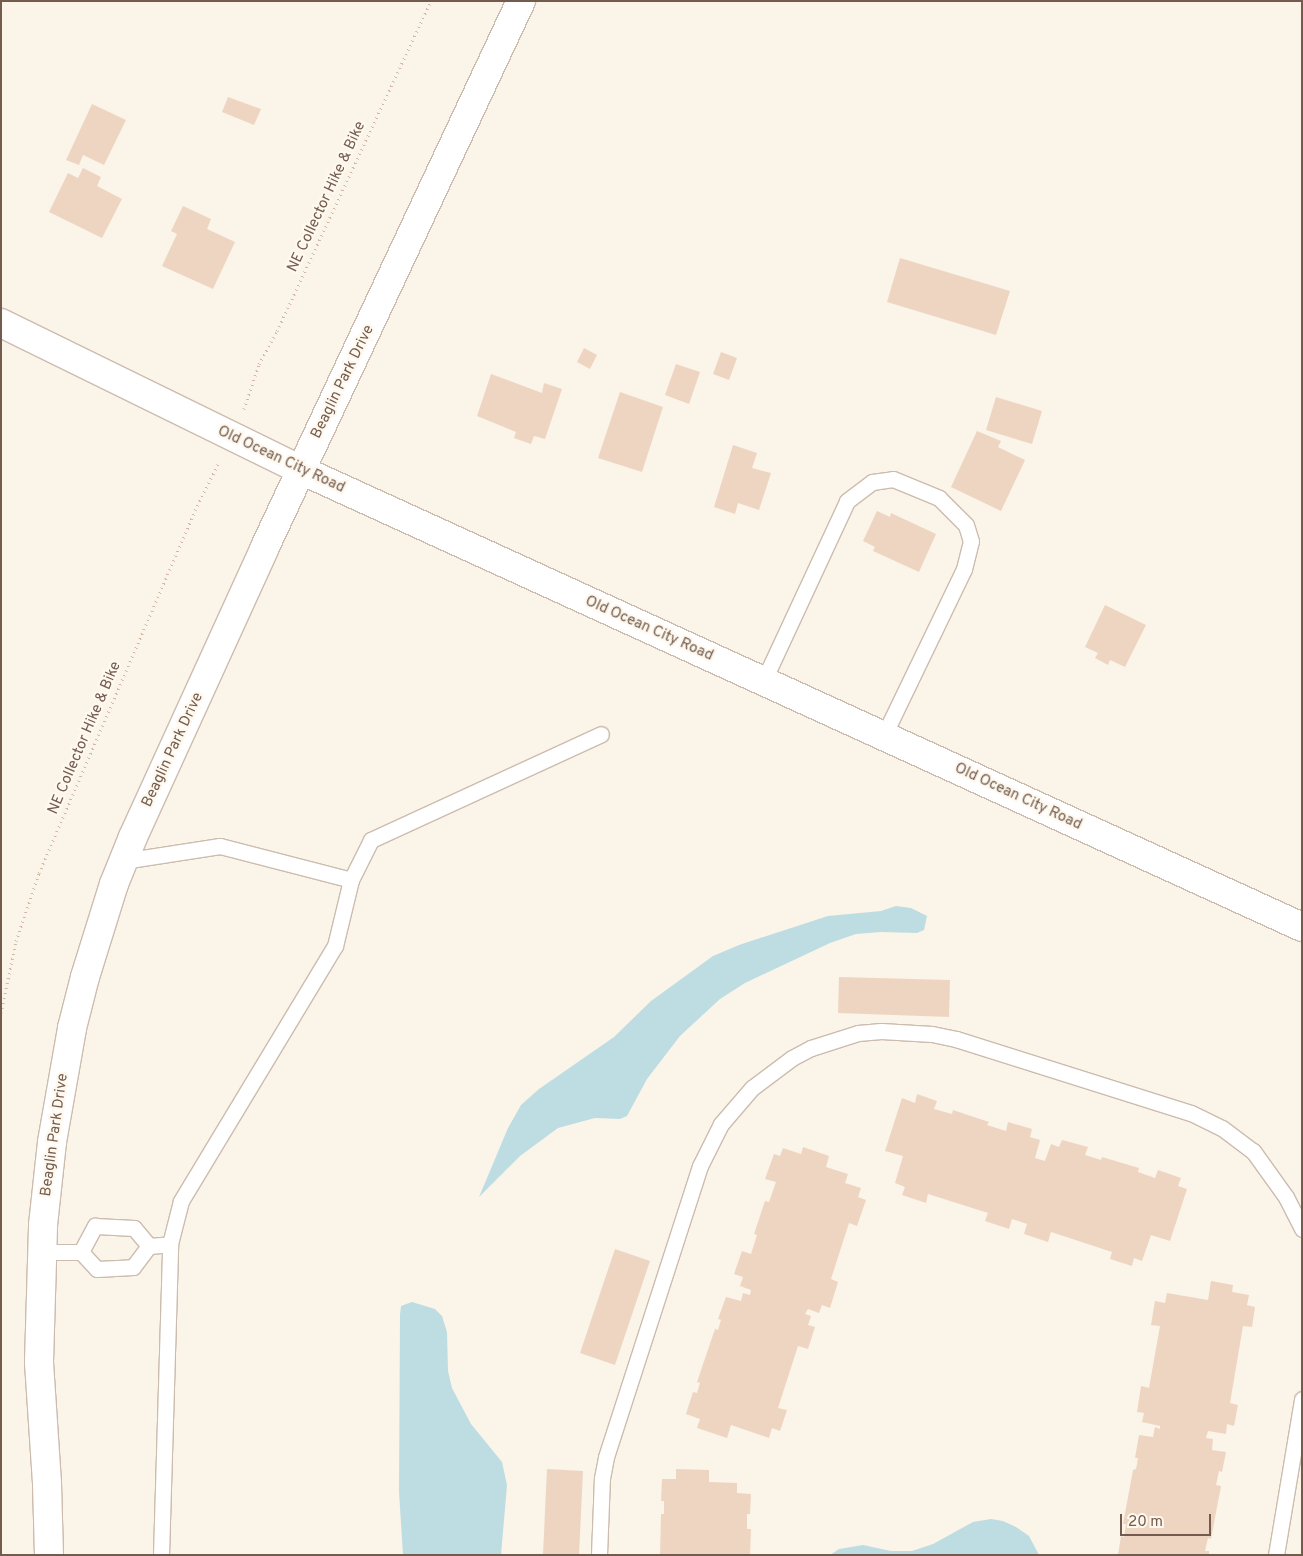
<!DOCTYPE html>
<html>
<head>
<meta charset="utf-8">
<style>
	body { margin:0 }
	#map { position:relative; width:1303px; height:1556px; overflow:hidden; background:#fbf4e8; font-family:Overpass,sans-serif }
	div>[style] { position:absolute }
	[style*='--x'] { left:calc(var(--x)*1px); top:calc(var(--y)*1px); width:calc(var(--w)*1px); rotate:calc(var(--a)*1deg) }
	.water>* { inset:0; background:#bedde3 }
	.building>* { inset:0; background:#eed5c2 }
	.path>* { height:3px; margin-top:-1.5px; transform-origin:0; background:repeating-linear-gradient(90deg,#d3b8a5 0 1px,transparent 0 5px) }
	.roads { filter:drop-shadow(1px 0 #ccbcaf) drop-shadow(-1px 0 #ccbcaf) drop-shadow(0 1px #ccbcaf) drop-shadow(0 -1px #ccbcaf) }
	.service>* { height:15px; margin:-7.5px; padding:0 7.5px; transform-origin:7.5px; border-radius:7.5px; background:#fff }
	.secondary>* { height:28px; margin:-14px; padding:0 14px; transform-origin:14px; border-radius:14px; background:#fff }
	span { translate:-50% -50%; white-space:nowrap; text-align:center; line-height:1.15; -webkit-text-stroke:4.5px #fef8ee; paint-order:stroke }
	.street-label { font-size:15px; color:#735c4e }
	.frame { position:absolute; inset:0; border:2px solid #735c4e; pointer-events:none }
	.scale { position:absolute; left:1120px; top:1514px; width:91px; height:22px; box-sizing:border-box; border:2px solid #735c4e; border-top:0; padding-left:6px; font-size:15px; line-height:18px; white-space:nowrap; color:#735c4e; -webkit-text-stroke:4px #fef8ee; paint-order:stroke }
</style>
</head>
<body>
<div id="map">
	<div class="water">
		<i style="clip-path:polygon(896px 906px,911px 908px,927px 916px,924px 930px,917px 933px,881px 932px,856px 934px,830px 943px,745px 983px,720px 999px,680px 1036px,647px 1079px,627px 1116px,620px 1119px,595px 1118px,558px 1128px,520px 1156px,479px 1197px,508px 1128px,521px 1105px,539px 1089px,614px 1037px,651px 1001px,713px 956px,739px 945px,828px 916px,881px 911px)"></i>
		<i style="clip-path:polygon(412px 1302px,435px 1309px,442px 1316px,447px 1332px,448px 1371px,452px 1388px,471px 1424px,502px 1462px,507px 1485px,501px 1555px,403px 1555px,399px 1492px,400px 1315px,401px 1306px)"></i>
		<i style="clip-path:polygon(991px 1519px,1003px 1521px,1016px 1527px,1029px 1536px,1039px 1555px,830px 1555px,839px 1549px,863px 1545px,891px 1551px,912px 1551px,933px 1544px,973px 1522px)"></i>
	</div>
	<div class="building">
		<i style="clip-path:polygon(228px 97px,261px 109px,254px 125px,222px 112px)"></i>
		<i style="clip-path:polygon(92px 104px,126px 120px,104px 165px,83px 155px,79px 165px,66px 160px)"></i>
		<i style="clip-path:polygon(83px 168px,101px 177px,97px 186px,122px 199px,102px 238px,49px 212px,68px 173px,78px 178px)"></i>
		<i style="clip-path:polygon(183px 206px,211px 219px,207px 229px,235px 242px,213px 289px,162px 266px,177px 234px,171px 231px)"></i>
		<i style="clip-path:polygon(900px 258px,1010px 291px,996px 335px,887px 302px)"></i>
		<i style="clip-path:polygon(584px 348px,597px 355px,590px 369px,577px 362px)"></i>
		<i style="clip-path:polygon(721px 352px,737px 358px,729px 380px,713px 374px)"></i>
		<i style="clip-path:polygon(676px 364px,700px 372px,689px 404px,665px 395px)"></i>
		<i style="clip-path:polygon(491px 374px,542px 393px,544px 383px,562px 389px,545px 439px,534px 436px,531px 444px,514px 438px,516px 432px,477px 416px)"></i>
		<i style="clip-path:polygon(620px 392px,663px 407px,642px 472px,598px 458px)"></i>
		<i style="clip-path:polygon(996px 397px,1042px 411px,1032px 444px,986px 430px)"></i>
		<i style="clip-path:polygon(977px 431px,1001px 441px,998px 447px,1025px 460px,1001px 511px,951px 487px)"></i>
		<i style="clip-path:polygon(733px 445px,757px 453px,752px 468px,771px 473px,759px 510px,738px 503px,735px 514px,714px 507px)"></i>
		<i style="clip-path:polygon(877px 511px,890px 517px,891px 513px,936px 534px,919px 572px,873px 551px,875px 547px,863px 541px)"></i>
		<i style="clip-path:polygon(1105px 605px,1146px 625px,1125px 667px,1110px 660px,1108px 665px,1095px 658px,1098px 653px,1085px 647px)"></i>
		<i style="clip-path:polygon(839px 977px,950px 980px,949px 1017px,838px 1013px)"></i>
		<i style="clip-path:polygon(917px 1094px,937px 1101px,934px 1109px,952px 1114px,953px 1110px,989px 1122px,987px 1125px,1006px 1131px,1008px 1122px,1032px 1129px,1030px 1137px,1040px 1140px,1035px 1158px,1045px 1161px,1051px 1144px,1059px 1147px,1062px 1140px,1088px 1147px,1085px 1155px,1101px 1160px,1102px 1157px,1139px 1168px,1138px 1172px,1155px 1178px,1158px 1170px,1181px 1178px,1178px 1186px,1187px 1189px,1170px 1241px,1151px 1235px,1142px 1261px,1134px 1258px,1132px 1266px,1110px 1259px,1112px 1252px,1051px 1232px,1048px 1242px,1024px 1234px,1027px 1224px,1012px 1219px,1009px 1229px,985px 1221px,988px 1213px,928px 1194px,926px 1203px,902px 1195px,905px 1187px,895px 1183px,903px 1156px,885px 1151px,902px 1098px,915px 1103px)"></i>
		<i style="clip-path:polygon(803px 1147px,829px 1156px,826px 1167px,848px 1174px,845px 1183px,861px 1188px,858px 1197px,866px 1200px,857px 1226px,849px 1223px,831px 1279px,838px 1282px,830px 1308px,822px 1305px,819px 1313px,808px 1309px,805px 1314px,811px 1316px,808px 1325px,815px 1327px,808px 1349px,798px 1346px,778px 1408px,787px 1410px,780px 1431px,772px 1428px,769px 1438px,731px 1425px,727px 1438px,697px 1428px,700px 1419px,686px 1414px,693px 1392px,697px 1393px,700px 1383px,697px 1382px,715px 1329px,718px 1330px,721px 1320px,718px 1319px,726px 1297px,741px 1301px,743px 1293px,750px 1295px,751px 1290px,740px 1286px,743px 1277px,734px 1274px,742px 1251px,751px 1254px,757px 1235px,754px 1234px,765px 1201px,769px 1202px,776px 1182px,765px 1179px,774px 1154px,780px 1156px,783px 1148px,801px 1154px)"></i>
		<i style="clip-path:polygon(615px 1249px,650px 1261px,615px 1365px,580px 1353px)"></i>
		<i style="clip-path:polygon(1211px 1281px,1233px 1285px,1232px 1292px,1249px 1295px,1247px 1305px,1255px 1307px,1252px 1327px,1243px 1326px,1230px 1403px,1238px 1405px,1234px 1426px,1227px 1424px,1226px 1434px,1208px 1431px,1206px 1438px,1213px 1439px,1212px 1450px,1226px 1452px,1222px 1472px,1219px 1471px,1216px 1485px,1221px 1486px,1211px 1539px,1208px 1538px,1205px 1551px,1209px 1551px,1209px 1555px,1118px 1555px,1121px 1536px,1124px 1537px,1126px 1524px,1123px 1524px,1133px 1470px,1136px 1469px,1138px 1458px,1135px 1458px,1139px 1435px,1153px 1437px,1155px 1427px,1160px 1429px,1160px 1426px,1142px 1422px,1144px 1413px,1137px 1412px,1141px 1386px,1149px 1388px,1160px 1326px,1151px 1325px,1155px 1301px,1165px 1303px,1167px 1293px,1208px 1300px)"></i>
		<i style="clip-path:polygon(547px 1469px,583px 1471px,579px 1555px,543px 1555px)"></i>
		<i style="clip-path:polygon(676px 1469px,709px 1470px,709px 1482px,737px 1483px,737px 1493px,751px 1494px,750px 1514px,747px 1514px,747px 1529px,751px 1529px,750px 1555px,660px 1555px,661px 1514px,664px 1514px,664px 1501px,661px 1501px,662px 1479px,676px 1479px)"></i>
	</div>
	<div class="path">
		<i style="--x:244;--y:409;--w:47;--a:-71.6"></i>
		<i style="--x:259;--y:364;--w:38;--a:-61"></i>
		<i style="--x:277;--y:331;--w:364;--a:-65"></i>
		<i style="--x:1;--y:1013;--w:74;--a:-78.2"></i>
		<i style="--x:16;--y:941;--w:72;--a:-71.3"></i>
		<i style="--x:39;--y:873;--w:395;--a:-66.7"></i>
		<i style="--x:195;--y:510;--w:54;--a:-63.4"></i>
	</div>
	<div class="roads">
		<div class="service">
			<i style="--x:764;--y:680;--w:197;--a:-65.1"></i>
			<i style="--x:847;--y:501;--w:31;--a:-37"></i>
			<i style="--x:872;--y:482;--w:21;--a:-8"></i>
			<i style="--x:893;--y:479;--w:50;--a:22.4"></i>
			<i style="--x:939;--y:498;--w:38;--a:45"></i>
			<i style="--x:966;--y:525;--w:17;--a:73"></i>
			<i style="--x:971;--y:541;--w:29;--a:104"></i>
			<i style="--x:964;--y:569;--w:184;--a:115.7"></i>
			<i style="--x:123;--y:861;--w:98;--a:-8.8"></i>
			<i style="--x:220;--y:846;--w:135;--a:14.5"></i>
			<i style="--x:42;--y:1252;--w:39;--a:0"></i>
			<i style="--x:81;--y:1252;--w:23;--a:47"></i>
			<i style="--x:97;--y:1269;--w:36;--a:-3"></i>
			<i style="--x:133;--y:1267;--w:26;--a:-53"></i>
			<i style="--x:149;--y:1246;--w:21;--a:-5"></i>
			<i style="--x:81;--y:1252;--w:30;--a:-62"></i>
			<i style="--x:95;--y:1226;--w:39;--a:3"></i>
			<i style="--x:134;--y:1228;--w:23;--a:50"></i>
			<i style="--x:161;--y:1555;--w:311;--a:-88.3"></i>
			<i style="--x:170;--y:1244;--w:44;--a:-75.7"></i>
			<i style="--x:181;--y:1201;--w:298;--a:-58.9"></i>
			<i style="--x:335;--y:946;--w:68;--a:-76.4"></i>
			<i style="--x:351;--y:880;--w:45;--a:-63.4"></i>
			<i style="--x:371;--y:840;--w:253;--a:-24.7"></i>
			<i style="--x:599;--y:1555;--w:77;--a:-87.8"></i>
			<i style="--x:602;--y:1478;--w:21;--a:-79"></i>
			<i style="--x:606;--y:1457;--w:306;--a:-72.1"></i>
			<i style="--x:700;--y:1166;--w:47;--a:-63.4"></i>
			<i style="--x:721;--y:1124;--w:48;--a:-49.3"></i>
			<i style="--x:752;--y:1088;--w:50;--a:-36.9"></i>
			<i style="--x:792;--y:1058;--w:21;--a:-28"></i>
			<i style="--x:811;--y:1048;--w:49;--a:-17.7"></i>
			<i style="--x:858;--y:1033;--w:23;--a:-5"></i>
			<i style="--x:881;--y:1031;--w:51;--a:3.4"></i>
			<i style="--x:932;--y:1034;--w:25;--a:12"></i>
			<i style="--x:956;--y:1039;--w:246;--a:17.5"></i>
			<i style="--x:1191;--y:1113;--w:34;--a:26"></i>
			<i style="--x:1222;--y:1128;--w:39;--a:37"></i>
			<i style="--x:1253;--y:1151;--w:57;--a:54.3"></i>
			<i style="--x:1286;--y:1197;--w:36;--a:63"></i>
			<i style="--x:1276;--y:1555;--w:158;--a:-80.5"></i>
		</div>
		<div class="secondary">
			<i style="--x:1;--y:323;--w:334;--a:26.1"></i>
			<i style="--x:301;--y:470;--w:1100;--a:24.54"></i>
			<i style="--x:49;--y:1555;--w:72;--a:-91.6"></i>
			<i style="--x:47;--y:1483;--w:121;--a:-93.8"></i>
			<i style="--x:39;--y:1362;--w:137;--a:-88.3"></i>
			<i style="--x:43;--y:1225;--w:83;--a:-83.8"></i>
			<i style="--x:52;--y:1142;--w:116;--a:-80"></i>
			<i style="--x:72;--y:1028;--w:53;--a:-75.7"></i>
			<i style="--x:85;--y:977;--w:97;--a:-72.7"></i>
			<i style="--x:114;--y:884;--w:51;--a:-68"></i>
			<i style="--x:133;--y:837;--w:316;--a:-65.5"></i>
			<i style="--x:264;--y:549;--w:605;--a:-64.87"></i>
		</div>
	</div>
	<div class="street-label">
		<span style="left:327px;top:197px;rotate:-65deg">NE Collector Hike &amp; Bike</span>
		<span style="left:343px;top:382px;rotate:-64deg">Beaglin Park Drive</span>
		<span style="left:281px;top:460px;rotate:25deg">Old Ocean City Road</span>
		<span style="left:649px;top:629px;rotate:24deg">Old Ocean City Road</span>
		<span style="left:85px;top:738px;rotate:-67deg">NE Collector Hike &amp; Bike</span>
		<span style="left:173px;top:750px;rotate:-65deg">Beaglin Park Drive</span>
		<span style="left:1018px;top:797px;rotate:25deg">Old Ocean City Road</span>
		<span style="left:55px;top:1135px;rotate:-82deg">Beaglin Park Drive</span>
	</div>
	<div class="frame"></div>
	<div class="scale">20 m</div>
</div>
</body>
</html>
